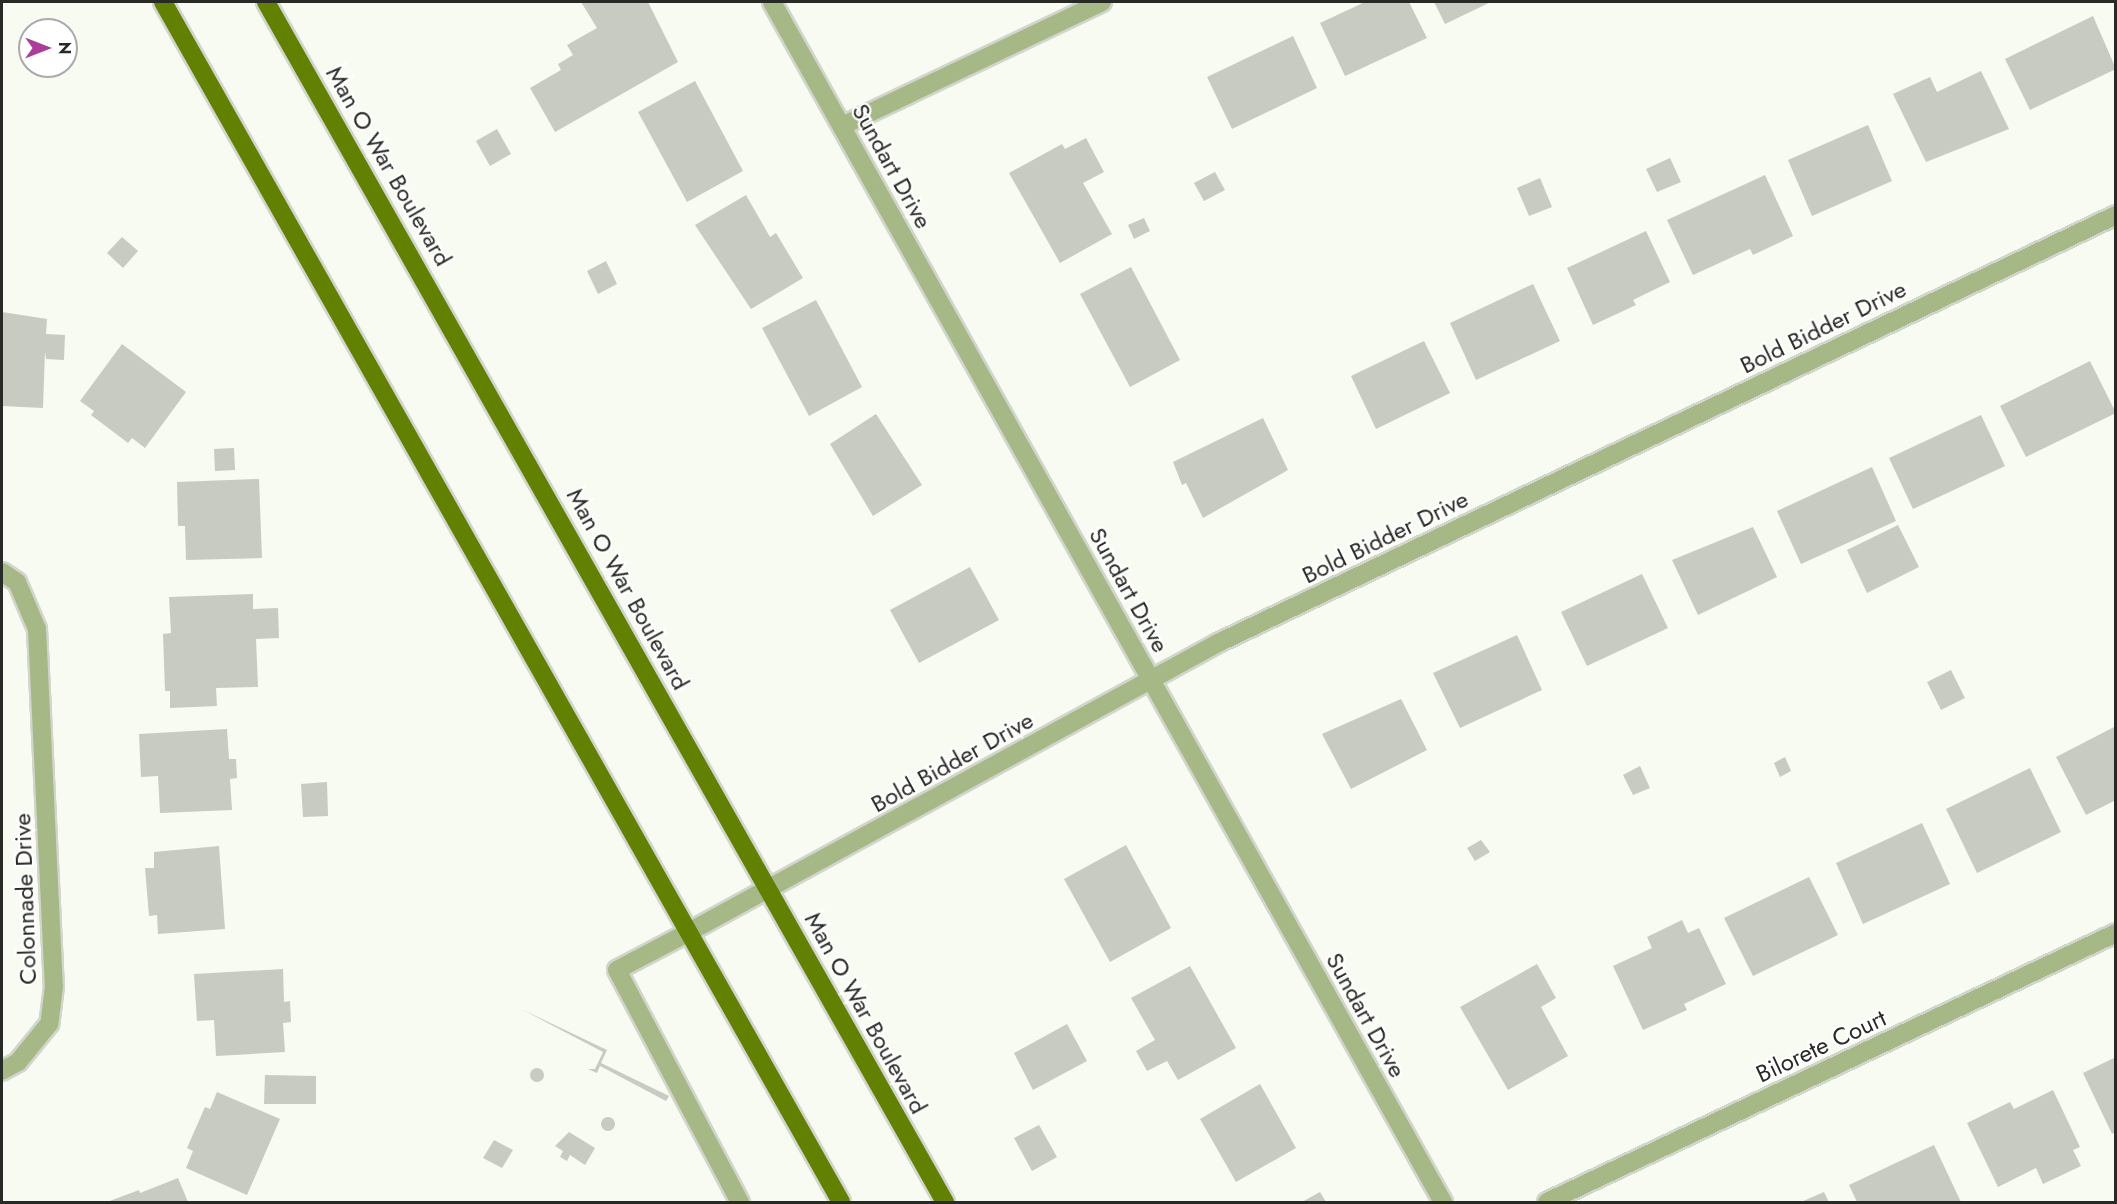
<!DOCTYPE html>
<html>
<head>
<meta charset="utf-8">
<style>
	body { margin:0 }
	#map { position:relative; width:2117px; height:1204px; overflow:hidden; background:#f7fbf1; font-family:Jost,sans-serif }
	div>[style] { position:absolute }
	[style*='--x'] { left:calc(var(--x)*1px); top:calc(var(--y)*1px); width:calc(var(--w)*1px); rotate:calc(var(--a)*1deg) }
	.building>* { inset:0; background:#c7cbc2 }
	.round { border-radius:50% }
	.roads { filter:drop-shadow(2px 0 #d2d5cc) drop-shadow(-2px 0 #d2d5cc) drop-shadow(0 2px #d2d5cc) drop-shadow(0 -2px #d2d5cc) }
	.service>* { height:18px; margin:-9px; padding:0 9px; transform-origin:9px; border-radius:9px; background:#a6b885 }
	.minor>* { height:18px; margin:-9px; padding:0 9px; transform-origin:9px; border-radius:9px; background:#a6b885 }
	.tertiary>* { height:18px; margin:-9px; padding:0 9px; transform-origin:9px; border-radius:9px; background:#a6b885 }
	.primary>* { height:18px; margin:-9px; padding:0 9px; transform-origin:9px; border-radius:9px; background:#628002 }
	span { translate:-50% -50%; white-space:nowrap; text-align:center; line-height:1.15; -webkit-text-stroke:4.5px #fff; paint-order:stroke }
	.street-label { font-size:24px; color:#282a26 }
	.frame { position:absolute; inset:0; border:3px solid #282a26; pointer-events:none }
	.north { position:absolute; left:18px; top:18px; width:60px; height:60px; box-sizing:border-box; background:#fff; border:2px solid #a9aaa8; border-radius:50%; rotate:90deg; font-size:16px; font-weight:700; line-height:24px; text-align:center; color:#282a26 }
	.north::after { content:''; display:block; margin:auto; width:21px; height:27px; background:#ac3d9a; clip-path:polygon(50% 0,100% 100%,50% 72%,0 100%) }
</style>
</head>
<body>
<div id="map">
	<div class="building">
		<i style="clip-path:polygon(581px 2px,648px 2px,678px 62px,555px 132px,530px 88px,561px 70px,558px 64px,573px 55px,567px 45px,597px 28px)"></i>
		<i style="clip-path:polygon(1365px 2px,1409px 2px,1427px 38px,1345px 76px,1320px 23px)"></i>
		<i style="clip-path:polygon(1434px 2px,1491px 2px,1445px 24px)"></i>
		<i style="clip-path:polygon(2093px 16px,2116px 69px,2030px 110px,2005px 59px)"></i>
		<i style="clip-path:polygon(1293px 36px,1317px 88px,1232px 129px,1207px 77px)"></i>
		<i style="clip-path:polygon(1981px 71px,2009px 129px,1926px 162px,1893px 94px,1930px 77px,1937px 92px)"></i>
		<i style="clip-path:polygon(695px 81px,743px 171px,687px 202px,638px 112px)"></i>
		<i style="clip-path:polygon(1868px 125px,1892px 181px,1812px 216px,1788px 160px)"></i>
		<i style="clip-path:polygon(497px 129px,511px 154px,490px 166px,476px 141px)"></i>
		<i style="clip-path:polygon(1086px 138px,1104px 172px,1083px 183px,1112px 234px,1060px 263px,1009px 173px,1062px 144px,1065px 149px)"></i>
		<i style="clip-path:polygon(1670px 158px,1681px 182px,1657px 192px,1646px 169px)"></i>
		<i style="clip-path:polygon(1215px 172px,1225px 190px,1204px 201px,1194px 183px)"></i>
		<i style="clip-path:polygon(1765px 175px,1793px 236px,1753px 255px,1750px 249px,1693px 275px,1667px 220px)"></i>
		<i style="clip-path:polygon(1540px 178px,1552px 207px,1529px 216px,1517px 188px)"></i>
		<i style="clip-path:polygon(746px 195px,770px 237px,776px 233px,803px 278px,751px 309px,695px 225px)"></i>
		<i style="clip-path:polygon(1144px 218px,1150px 231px,1134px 239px,1128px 225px)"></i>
		<i style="clip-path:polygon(1646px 231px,1670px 282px,1633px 300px,1636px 305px,1593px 325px,1567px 268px)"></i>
		<i style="clip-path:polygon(122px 237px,138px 251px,123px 268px,107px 253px)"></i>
		<i style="clip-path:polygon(606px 261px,617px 284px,598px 294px,587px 271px)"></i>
		<i style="clip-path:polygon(1131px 267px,1180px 360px,1130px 387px,1080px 294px)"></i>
		<i style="clip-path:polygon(1533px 284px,1560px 341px,1476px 380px,1450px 323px)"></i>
		<i style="clip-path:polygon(816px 300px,862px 387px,809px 416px,762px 328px)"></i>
		<i style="clip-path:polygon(2px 312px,47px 319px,46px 334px,65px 335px,64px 360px,46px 359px,45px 351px,43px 408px,2px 406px)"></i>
		<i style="clip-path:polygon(1424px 341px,1450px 393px,1376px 429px,1351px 376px)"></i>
		<i style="clip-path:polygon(122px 344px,186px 392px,145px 448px,132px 438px,128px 443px,91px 415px,94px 411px,80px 401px)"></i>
		<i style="clip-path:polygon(2090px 361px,2116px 413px,2026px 457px,2000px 406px)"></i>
		<i style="clip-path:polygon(876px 414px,922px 485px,873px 516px,830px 444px)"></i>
		<i style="clip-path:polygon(1981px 415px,2005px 466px,1913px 509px,1889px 458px)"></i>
		<i style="clip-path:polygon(1263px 418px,1288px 470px,1203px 518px,1186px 483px,1182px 485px,1173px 462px)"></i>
		<i style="clip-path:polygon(234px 448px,235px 470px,215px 471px,214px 449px)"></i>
		<i style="clip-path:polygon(1872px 467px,1896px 521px,1801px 564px,1777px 511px)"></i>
		<i style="clip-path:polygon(259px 479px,262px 558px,186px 560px,185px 526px,178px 526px,177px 482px)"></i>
		<i style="clip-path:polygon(1898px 525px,1919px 567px,1867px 593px,1847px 550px)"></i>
		<i style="clip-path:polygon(1753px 527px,1777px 577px,1698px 615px,1672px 560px)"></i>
		<i style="clip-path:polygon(970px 567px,999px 620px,919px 663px,890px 610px)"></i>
		<i style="clip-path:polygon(1642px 574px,1668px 628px,1587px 666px,1561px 612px)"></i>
		<i style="clip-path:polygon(253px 594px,253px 609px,278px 608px,279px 638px,256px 639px,258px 687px,216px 688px,217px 706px,170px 708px,170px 691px,165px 691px,163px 634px,171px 633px,169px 597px)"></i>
		<i style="clip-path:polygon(1517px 635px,1542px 690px,1460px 728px,1433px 673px)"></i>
		<i style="clip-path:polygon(1951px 670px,1965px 698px,1941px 710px,1927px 682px)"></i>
		<i style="clip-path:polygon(1401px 699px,1427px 750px,1351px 789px,1322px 734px)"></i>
		<i style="clip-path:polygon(2116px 726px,2116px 800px,2086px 815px,2056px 757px)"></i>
		<i style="clip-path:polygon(227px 729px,229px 759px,236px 759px,237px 778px,230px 779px,232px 810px,160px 813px,158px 776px,141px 777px,139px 734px)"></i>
		<i style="clip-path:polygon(1785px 757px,1791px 771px,1780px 777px,1774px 763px)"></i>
		<i style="clip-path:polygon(1640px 766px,1650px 788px,1633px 795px,1623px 775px)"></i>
		<i style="clip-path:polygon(2030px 768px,2061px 832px,1977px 873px,1946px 809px)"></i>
		<i style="clip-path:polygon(327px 782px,328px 816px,303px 817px,301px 784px)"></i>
		<i style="clip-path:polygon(1922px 823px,1950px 884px,1863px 924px,1836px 863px)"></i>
		<i style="clip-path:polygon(1481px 840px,1490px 852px,1475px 861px,1467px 848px)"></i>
		<i style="clip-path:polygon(1126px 845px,1171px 928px,1110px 962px,1064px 879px)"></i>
		<i style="clip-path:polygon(219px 846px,225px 929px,158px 934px,157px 915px,149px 916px,145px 868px,154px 868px,154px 852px)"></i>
		<i style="clip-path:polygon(1809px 877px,1838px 935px,1753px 976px,1724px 918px)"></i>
		<i style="clip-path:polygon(1682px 920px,1688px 933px,1699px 928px,1726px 984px,1684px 1004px,1687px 1010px,1643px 1030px,1613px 966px,1652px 948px,1647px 937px)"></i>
		<i style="clip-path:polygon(1537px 964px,1556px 998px,1541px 1007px,1568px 1056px,1508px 1090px,1460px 1007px)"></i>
		<i style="clip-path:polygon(1190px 966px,1236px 1048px,1178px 1080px,1167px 1061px,1147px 1071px,1136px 1051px,1155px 1040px,1131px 998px)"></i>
		<i style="clip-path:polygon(283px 969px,284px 1002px,290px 1001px,291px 1022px,283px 1023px,285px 1052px,216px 1056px,214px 1020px,197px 1021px,194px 974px)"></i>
		<i style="clip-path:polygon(521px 1009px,607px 1050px,601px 1063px,669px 1096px,666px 1101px,600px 1066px,597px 1073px,588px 1069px,595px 1069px,603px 1052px)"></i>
		<i style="clip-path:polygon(1067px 1024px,1087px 1061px,1033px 1090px,1014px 1053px)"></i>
		<i style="clip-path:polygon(2116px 1057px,2116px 1132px,2112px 1134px,2083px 1073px)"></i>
		<i class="round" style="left:530px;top:1068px;width:14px;height:14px"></i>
		<i style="clip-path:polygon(265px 1075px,316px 1076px,316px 1104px,264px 1104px)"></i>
		<i style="clip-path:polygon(1260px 1084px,1296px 1148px,1236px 1182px,1200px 1119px)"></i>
		<i style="clip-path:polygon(2053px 1090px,2080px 1147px,2073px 1150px,2081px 1166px,2043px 1184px,2036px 1168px,1998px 1187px,1967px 1123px,2010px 1102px,2014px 1109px)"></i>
		<i style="clip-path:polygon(217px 1092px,280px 1119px,247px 1195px,186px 1168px,193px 1151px,187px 1148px,205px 1107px,210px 1109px)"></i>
		<i class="round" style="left:601px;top:1117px;width:14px;height:14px"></i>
		<i style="clip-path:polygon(1039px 1125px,1057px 1157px,1032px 1171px,1014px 1138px)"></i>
		<i style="clip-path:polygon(569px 1132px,595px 1148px,585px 1165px,570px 1155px,567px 1161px,560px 1157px,563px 1151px,555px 1146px)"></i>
		<i style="clip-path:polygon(494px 1140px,513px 1150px,502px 1168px,483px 1158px)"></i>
		<i style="clip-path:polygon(1934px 1145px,1961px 1202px,1857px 1202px,1849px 1185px)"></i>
		<i style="clip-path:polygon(178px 1178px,188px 1202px,107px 1202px,139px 1190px,140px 1193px)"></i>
		<i style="clip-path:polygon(1320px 1192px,1326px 1202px,1302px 1202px)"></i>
		<i style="clip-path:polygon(1824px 1192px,1829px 1202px,1801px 1202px)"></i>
	</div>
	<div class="roads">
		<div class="service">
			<i style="--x:689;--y:932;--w:81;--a:152.2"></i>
			<i style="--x:617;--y:970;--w:263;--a:62.1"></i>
		</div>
		<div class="minor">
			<i style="--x:772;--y:2;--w:1375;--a:60.79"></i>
			<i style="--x:842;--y:126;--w:288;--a:-25.5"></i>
			<i style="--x:2;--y:572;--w:18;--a:34"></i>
			<i style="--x:17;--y:582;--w:51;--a:66.9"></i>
			<i style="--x:37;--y:629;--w:357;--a:87.3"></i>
			<i style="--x:54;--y:986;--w:38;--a:97"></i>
			<i style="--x:49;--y:1024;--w:49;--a:129.2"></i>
			<i style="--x:18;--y:1062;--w:18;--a:151"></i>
			<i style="--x:1547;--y:1202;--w:629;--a:-25.3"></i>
		</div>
		<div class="tertiary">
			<i style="--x:689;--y:932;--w:603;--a:-28.65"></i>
			<i style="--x:1218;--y:643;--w:995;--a:-25.48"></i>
		</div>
		<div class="primary">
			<i style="--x:163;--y:2;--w:1378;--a:60.53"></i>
			<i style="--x:266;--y:2;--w:1379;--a:60.5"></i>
		</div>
	</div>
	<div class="street-label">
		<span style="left:389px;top:166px;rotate:60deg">Man O War Boulevard</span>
		<span style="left:892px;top:166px;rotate:61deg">Sundart Drive</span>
		<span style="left:1823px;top:327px;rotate:-26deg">Bold Bidder Drive</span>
		<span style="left:1385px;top:537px;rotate:-26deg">Bold Bidder Drive</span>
		<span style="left:628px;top:589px;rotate:61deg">Man O War Boulevard</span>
		<span style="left:1129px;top:590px;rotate:61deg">Sundart Drive</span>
		<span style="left:952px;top:762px;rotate:-29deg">Bold Bidder Drive</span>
		<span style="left:25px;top:899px;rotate:-92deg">Colonnade Drive</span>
		<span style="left:866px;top:1013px;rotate:61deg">Man O War Boulevard</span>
		<span style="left:1366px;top:1015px;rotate:61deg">Sundart Drive</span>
		<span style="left:1821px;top:1046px;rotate:-25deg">Bilorete Court</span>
	</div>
	<div class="frame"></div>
	<div class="north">N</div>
</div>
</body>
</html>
